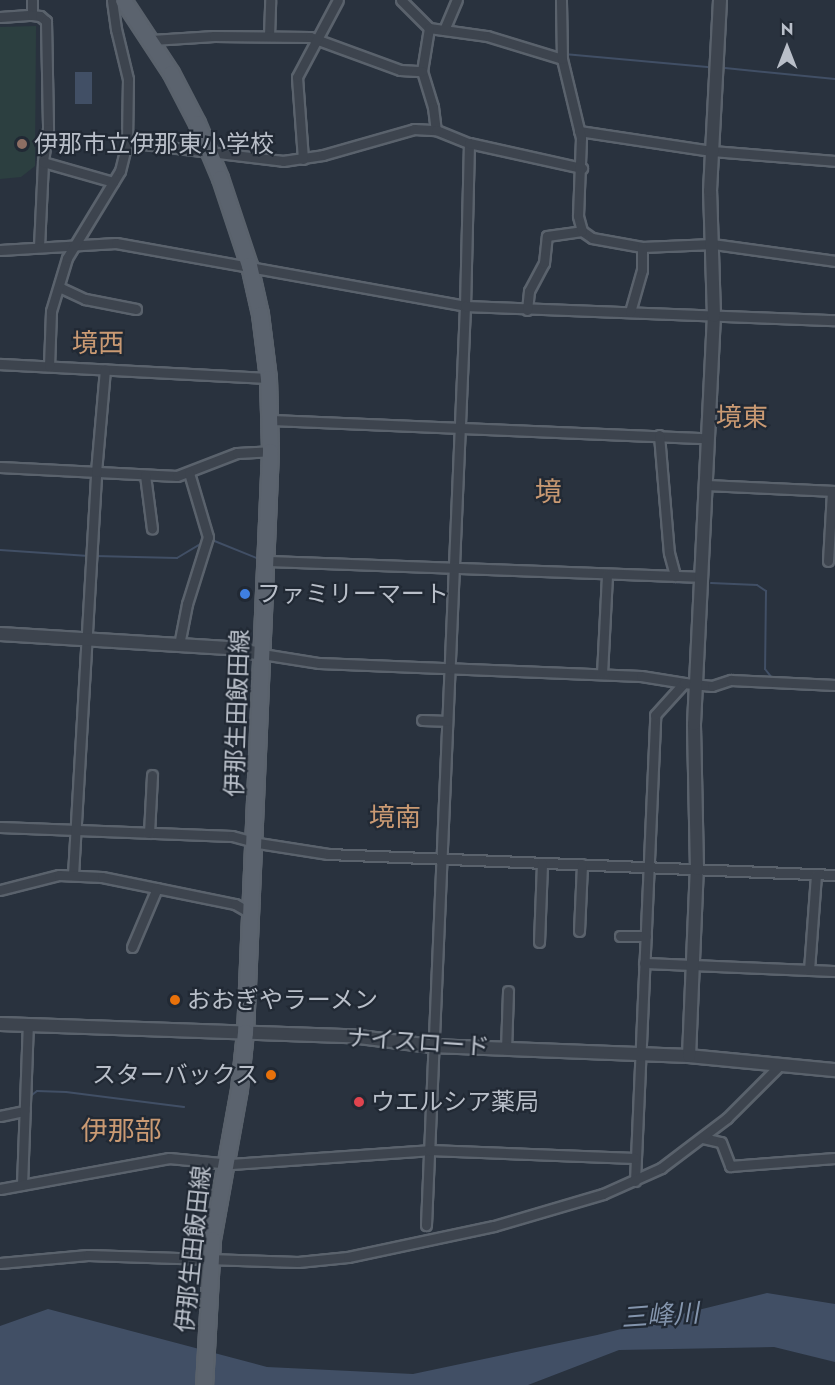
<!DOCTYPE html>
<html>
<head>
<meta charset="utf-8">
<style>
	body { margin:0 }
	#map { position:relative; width:835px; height:1385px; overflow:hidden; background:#29323e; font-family:Jost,"Noto Sans JP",sans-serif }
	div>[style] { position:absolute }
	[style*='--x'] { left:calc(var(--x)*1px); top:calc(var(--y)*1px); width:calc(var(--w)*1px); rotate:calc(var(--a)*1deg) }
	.green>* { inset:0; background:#2c3f40 }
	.water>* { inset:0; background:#414f65 }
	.stream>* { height:2px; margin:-1px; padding:0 1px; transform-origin:1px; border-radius:1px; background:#414f65 }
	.roads { filter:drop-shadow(2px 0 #5a626c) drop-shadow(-2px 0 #5a626c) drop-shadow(0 2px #5a626c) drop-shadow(0 -2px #5a626c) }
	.minor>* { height:9px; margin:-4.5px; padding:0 4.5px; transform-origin:4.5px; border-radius:4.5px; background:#3d444e }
	.tertiary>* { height:12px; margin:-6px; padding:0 6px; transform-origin:6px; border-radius:6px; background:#3d444e }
	.primary>* { height:15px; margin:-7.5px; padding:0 7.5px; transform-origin:7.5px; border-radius:7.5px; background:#5b636e }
	.dots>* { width:16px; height:16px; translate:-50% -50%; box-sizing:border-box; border:3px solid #212934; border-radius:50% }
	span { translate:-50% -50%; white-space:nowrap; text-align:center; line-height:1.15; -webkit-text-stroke:4.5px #212934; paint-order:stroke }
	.poi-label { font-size:24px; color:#b9bfc9 }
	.left { translate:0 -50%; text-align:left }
	.right { translate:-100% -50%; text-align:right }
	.street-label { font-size:24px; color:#b9bfc9 }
	.neighbourhood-label { font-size:26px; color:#ca9a73 }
	.water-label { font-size:26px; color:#8495ad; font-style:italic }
	.quarter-label { font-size:27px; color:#ca9a73 }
	.north { position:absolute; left:757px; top:18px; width:60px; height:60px; -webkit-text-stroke:4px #212934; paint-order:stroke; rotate:0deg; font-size:16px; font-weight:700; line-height:24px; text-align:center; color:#b9bfc9 }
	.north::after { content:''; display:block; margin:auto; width:21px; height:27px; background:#b9bfc9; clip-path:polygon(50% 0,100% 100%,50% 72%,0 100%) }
</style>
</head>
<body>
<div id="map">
	<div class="green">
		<i style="clip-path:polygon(36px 26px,35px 166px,21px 177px,0 179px,0 27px)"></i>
	</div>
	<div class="water">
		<i style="clip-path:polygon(75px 72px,92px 72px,92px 104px,75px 104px)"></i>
		<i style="clip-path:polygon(767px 1293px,835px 1304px,835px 1362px,774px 1347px,619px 1350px,528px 1385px,0 1385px,0 1326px,48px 1309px,267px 1367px,413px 1374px,597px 1335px)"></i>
	</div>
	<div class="stream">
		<i style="--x:564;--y:54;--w:144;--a:5.2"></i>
		<i style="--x:725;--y:68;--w:111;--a:5.7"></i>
		<i style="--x:212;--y:540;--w:51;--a:22"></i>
		<i style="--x:0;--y:550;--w:89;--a:3.9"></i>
		<i style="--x:95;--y:556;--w:82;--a:1.4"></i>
		<i style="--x:177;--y:558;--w:29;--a:-31"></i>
		<i style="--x:539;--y:576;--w:64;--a:1.8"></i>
		<i style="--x:609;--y:579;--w:84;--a:2.7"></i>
		<i style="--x:711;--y:583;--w:46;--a:2.5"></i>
		<i style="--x:757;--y:585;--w:11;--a:34"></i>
		<i style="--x:766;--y:591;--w:78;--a:90.7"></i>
		<i style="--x:765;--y:669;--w:11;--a:52"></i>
		<i style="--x:28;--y:1098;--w:11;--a:-38"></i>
		<i style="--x:37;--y:1091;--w:29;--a:2"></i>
		<i style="--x:66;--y:1092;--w:119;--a:7.2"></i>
		<i style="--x:0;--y:1111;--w:7;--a:-8"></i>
	</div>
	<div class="roads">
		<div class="minor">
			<i style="--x:401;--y:0;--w:40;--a:45"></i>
			<i style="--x:429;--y:28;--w:59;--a:7.9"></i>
			<i style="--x:487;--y:36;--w:78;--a:17"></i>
			<i style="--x:32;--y:15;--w:15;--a:-90"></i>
			<i style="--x:0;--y:17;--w:32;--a:-4"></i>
			<i style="--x:32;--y:15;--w:8;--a:7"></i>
			<i style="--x:40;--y:16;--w:8;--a:40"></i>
			<i style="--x:46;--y:21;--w:108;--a:88.9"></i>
			<i style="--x:48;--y:129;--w:33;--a:99"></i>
			<i style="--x:43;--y:162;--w:85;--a:92.7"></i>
			<i style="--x:429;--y:28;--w:44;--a:99.2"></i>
			<i style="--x:422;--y:71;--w:38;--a:73"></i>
			<i style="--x:433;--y:107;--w:23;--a:83"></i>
			<i style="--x:444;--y:30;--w:33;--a:-67"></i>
			<i style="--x:269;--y:36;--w:36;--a:-88"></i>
			<i style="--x:152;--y:40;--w:62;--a:-3.7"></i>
			<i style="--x:214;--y:36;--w:96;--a:0.6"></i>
			<i style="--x:310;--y:37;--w:96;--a:20.1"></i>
			<i style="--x:400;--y:70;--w:22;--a:3"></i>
			<i style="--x:579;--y:131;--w:134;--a:8.6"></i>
			<i style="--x:712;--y:151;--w:123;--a:4.6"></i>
			<i style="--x:127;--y:142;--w:157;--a:6.9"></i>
			<i style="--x:283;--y:161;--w:40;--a:-8.5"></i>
			<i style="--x:323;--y:155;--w:95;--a:-15.9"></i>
			<i style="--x:414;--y:129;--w:22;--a:3"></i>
			<i style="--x:436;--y:130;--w:35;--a:22"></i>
			<i style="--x:469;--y:143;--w:163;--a:91.4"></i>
			<i style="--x:465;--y:306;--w:920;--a:92.43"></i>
			<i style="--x:469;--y:143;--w:116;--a:12.5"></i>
			<i style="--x:303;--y:159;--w:82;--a:-94.2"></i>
			<i style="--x:297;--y:77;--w:87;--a:-62"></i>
			<i style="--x:43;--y:162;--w:73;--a:15.9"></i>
			<i style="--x:582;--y:231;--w:12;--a:35"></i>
			<i style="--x:592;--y:238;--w:51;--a:10.2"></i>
			<i style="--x:642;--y:247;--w:71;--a:-2.4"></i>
			<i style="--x:713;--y:244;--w:123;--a:7.9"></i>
			<i style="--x:0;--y:250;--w:116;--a:-3.5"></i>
			<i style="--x:116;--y:243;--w:355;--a:10.2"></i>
			<i style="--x:465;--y:306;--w:370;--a:2.2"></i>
			<i style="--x:59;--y:287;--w:29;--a:25"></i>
			<i style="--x:85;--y:299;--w:52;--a:11.1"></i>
			<i style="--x:527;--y:310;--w:19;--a:-84"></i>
			<i style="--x:529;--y:291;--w:32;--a:-62"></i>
			<i style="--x:544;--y:263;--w:27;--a:-84"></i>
			<i style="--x:547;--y:236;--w:35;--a:-8"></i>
			<i style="--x:582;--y:231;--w:16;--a:-105"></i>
			<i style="--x:578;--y:216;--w:78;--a:-87.8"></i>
			<i style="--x:581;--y:138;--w:81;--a:-103.5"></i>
			<i style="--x:562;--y:59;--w:59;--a:-91"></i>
			<i style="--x:630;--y:312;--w:44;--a:-74.1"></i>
			<i style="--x:642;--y:270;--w:23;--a:-90"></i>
			<i style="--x:0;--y:364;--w:268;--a:3"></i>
			<i style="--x:49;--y:366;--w:55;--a:-87.9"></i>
			<i style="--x:51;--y:311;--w:55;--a:-73.2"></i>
			<i style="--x:67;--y:258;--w:102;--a:-58.7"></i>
			<i style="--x:120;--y:171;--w:30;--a:-76"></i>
			<i style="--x:127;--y:142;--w:63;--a:-89.1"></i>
			<i style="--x:128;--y:79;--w:51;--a:-103.5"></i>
			<i style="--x:116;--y:29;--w:29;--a:-98"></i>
			<i style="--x:270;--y:420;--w:437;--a:2.4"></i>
			<i style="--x:659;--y:435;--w:118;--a:85.2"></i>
			<i style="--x:669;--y:553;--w:24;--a:75"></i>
			<i style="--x:0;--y:467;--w:177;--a:2.9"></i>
			<i style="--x:177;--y:476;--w:64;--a:-21"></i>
			<i style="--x:237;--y:453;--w:33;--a:-3"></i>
			<i style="--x:145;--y:475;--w:54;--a:82.6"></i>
			<i style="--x:706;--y:485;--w:129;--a:2.7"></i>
			<i style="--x:266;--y:561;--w:435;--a:2.1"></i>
			<i style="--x:828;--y:561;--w:70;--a:-86.7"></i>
			<i style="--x:179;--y:645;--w:42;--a:-79"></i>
			<i style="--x:187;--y:604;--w:70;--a:-72.6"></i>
			<i style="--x:208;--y:537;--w:67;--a:-106.5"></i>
			<i style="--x:262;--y:654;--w:58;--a:9"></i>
			<i style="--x:319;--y:663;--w:322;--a:2.3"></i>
			<i style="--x:641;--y:676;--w:44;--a:9.2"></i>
			<i style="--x:602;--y:674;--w:100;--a:-87.1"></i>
			<i style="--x:422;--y:720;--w:25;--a:2"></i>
			<i style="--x:0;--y:827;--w:232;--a:2.2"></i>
			<i style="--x:232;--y:836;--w:27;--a:15"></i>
			<i style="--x:258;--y:843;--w:71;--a:8.9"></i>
			<i style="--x:328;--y:854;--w:507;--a:2.37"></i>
			<i style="--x:149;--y:833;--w:58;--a:-87"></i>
			<i style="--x:73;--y:875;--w:404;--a:-86.7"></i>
			<i style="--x:96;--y:472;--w:103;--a:-85"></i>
			<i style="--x:0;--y:890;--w:61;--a:-14.3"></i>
			<i style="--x:59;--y:875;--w:43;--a:2.7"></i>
			<i style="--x:102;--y:877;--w:136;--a:11.5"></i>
			<i style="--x:235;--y:904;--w:20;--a:30"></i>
			<i style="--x:579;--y:931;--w:67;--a:-87.4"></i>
			<i style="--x:620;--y:936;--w:26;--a:0"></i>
			<i style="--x:539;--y:942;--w:79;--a:-87.8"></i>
			<i style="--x:132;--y:947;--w:64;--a:-67"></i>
			<i style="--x:644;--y:963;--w:191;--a:2.4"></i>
			<i style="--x:809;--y:970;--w:96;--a:-85.8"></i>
			<i style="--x:506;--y:1049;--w:58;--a:-88"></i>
			<i style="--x:0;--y:1116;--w:25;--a:-12"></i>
			<i style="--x:703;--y:1138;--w:18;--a:13"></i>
			<i style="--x:721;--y:1142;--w:26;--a:69"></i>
			<i style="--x:730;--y:1166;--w:105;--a:-4.4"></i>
			<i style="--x:635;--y:1181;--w:466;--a:-87.5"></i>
			<i style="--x:655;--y:715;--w:43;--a:-47.8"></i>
			<i style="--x:684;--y:683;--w:28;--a:6"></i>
			<i style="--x:712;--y:686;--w:20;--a:-18"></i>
			<i style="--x:731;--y:680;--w:104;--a:2.8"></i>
			<i style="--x:22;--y:1185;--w:161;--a:-87.9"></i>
			<i style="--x:0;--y:1189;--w:172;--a:-10.4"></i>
			<i style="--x:169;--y:1158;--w:62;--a:5.5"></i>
			<i style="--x:231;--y:1164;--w:198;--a:-4"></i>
			<i style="--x:429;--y:1150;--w:206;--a:2.2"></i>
			<i style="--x:0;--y:1263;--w:88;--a:-5.2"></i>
			<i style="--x:88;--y:1255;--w:210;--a:1.9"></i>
			<i style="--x:298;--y:1262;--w:50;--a:-5.7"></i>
			<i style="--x:348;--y:1257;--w:149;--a:-12"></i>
			<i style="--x:494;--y:1226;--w:114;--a:-16.4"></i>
			<i style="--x:603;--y:1194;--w:64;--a:-24.1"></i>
			<i style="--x:661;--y:1168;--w:83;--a:-37.1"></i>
			<i style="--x:727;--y:1118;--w:74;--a:-45"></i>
		</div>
		<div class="tertiary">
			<i style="--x:0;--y:634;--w:228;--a:3.5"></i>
			<i style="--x:228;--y:648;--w:35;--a:10"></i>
			<i style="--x:0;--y:1024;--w:351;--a:2"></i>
			<i style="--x:351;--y:1036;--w:81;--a:7.1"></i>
			<i style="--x:431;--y:1046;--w:258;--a:2.2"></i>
			<i style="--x:689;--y:1056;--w:147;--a:5.5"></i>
			<i style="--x:689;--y:1056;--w:187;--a:-87.6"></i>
			<i style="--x:697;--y:869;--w:145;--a:-91.2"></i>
			<i style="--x:694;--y:724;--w:408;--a:-87.2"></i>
			<i style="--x:714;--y:316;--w:125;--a:-91.8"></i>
			<i style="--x:710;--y:191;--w:191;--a:-87"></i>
		</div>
		<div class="primary">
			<i style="--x:123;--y:0;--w:87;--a:56.7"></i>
			<i style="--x:171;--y:73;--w:56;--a:62.5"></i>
			<i style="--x:197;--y:123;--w:60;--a:67.3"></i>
			<i style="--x:220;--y:178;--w:92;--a:71.6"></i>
			<i style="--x:249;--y:265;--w:50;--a:77.3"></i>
			<i style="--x:260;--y:314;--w:64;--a:82.9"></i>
			<i style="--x:268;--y:378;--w:73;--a:88.4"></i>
			<i style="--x:270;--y:451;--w:582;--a:92.46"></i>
			<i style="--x:245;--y:1032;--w:57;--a:96"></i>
			<i style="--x:239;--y:1089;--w:152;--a:100.2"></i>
			<i style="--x:212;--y:1239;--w:146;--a:93.1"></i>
		</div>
	</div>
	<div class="dots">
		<i style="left:22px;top:144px;background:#8d6e63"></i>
		<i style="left:245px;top:594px;background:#3f7fe0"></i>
		<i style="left:175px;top:1000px;background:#e8710a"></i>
		<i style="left:271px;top:1075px;background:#e8710a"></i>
		<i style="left:359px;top:1102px;background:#e0444e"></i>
	</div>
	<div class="poi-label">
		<span class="left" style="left:34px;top:144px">伊那市立伊那東小学校</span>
		<span class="left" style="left:257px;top:594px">ファミリーマート</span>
		<span class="left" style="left:187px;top:1000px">おおぎやラーメン</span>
		<span class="right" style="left:259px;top:1075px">スターバックス</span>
		<span class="left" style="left:371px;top:1102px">ウエルシア薬局</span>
	</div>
	<div class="street-label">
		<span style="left:237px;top:713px;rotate:-88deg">伊那生田飯田線</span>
		<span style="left:418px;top:1042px;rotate:4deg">ナイスロード</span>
		<span style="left:193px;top:1249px;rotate:-84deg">伊那生田飯田線</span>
	</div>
	<div class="neighbourhood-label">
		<span style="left:98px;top:344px">境西</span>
		<span style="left:742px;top:418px">境東</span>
		<span style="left:395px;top:818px">境南</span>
	</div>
	<div class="water-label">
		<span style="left:660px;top:1316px;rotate:-4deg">三峰川</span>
	</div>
	<div class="quarter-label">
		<span style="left:548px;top:492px">境</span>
		<span style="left:121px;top:1131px">伊那部</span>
	</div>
	<div class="north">N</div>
</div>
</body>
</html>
